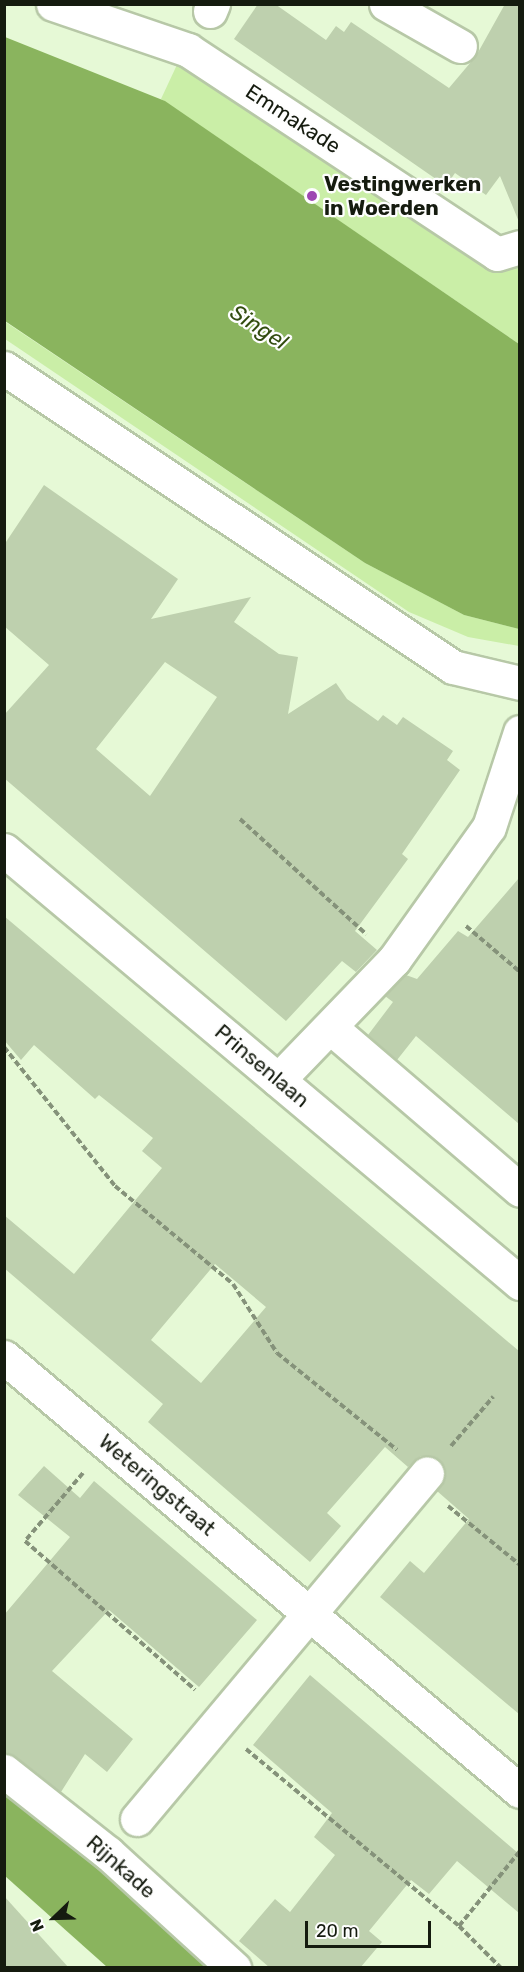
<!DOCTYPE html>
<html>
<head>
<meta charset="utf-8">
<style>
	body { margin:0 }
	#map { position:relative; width:524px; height:1972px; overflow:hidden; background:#e6f9d6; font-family:Rubik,sans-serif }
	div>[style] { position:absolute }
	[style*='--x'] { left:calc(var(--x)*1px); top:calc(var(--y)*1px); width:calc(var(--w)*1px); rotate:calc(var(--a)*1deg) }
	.green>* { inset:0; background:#caeea7 }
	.water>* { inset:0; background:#8ab45e }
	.building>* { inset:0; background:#bed0ae }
	.path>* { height:4px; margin-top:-2px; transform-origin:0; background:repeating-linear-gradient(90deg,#85927a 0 6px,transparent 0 9px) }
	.roads { filter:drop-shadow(2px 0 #b7c8a7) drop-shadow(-2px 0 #b7c8a7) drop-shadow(0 2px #b7c8a7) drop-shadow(0 -2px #b7c8a7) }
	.minor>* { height:33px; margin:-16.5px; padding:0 16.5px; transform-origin:16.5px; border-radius:16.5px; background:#fff }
	.dots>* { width:16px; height:16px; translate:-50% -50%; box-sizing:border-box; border:3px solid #fefefe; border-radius:50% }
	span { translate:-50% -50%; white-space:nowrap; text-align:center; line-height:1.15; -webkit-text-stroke:4.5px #fefefe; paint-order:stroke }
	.street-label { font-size:21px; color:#151b0f }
	.poi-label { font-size:21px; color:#151b0f; font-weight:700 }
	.left { translate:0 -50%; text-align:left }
	.water-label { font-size:22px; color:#324c0f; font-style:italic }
	.frame { position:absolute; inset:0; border:6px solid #151b0f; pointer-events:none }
	.north { position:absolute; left:24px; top:1888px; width:60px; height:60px; -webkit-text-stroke:4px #fefefe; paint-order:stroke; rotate:247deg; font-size:16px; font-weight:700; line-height:24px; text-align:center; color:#151b0f }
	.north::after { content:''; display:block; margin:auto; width:21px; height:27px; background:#151b0f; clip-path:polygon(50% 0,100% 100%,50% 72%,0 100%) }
	.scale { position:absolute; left:305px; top:1921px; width:126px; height:27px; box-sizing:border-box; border:3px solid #151b0f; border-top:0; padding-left:8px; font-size:18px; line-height:21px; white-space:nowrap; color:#151b0f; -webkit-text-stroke:4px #fefefe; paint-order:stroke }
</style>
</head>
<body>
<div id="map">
	<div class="green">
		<i style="clip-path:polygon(182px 54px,519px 257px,519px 344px,161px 99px)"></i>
		<i style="clip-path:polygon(4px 321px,365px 563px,464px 615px,519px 629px,519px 646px,468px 637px,409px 612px,5px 339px)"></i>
	</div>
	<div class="water">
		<i style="clip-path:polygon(5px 37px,165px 101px,519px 344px,519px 629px,464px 615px,365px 563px,5px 321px)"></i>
		<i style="clip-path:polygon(4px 1786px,89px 1856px,215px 1967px,107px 1967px,5px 1876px)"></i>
	</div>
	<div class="building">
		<i style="clip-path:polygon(258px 4px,275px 4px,326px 40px,336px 26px,344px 32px,351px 22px,449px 88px,476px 56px,505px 4px,519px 4px,519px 222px,500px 176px,486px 195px,455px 173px,446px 186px,234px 39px)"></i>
		<i style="clip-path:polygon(evenodd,44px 485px,178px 579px,151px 619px,251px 597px,234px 622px,279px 654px,298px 657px,288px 714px,336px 683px,347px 699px,378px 721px,383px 715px,397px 725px,403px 717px,453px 751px,447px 760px,460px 770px,402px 854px,408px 859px,355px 931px,377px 950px,356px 972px,342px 961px,286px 1021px,4px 778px,4px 715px,49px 665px,4px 626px,4px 545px,44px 485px,165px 662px,217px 697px,150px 796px,96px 749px,165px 662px)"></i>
		<i style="clip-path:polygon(519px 878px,519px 1124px,416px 1036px,397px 1060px,368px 1035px,393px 1002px,385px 996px,406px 975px,417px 979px,458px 931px,468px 937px)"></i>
		<i style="clip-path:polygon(evenodd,4px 916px,519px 1351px,519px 1714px,380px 1597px,410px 1561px,424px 1573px,469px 1519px,437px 1491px,445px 1477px,439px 1460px,421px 1456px,408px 1467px,385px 1447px,327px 1513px,341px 1526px,310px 1562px,148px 1422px,163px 1404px,4px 1268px,4px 1215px,74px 1274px,162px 1168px,142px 1151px,153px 1138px,99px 1095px,95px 1099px,34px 1045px,21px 1060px,4px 1040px,4px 916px,215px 1264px,266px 1307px,201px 1383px,151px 1340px,215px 1264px)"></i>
		<i style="clip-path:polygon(44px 1466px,80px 1498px,94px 1481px,257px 1620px,199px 1687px,109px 1610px,52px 1671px,133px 1739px,107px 1772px,85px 1754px,61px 1792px,4px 1753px,4px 1615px,70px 1537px,18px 1495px)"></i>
		<i style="clip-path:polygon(310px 1675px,519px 1854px,519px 1913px,457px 1861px,429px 1894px,411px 1880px,369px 1931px,382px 1942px,360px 1968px,270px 1968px,239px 1941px,275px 1899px,290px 1912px,335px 1855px,314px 1837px,332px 1813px,253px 1745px)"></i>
		<i style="clip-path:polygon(4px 1896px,69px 1968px,4px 1968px)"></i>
	</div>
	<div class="path">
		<i style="--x:240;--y:819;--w:171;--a:42.4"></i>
		<i style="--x:466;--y:926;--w:71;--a:40.4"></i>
		<i style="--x:4;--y:1047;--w:178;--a:51.4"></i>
		<i style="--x:115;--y:1186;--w:153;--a:39.7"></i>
		<i style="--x:233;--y:1284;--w:82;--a:57.5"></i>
		<i style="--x:277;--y:1353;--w:154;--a:38.9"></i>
		<i style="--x:451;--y:1446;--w:65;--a:-49.4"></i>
		<i style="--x:83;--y:1473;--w:89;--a:130.5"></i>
		<i style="--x:25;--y:1541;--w:226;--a:41.2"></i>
		<i style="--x:448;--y:1506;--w:93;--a:39.3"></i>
		<i style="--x:246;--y:1749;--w:277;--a:39.7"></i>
		<i style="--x:459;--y:1926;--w:97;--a:-50.9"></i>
		<i style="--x:459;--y:1926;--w:59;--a:45"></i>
	</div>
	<div class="roads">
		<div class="minor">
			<i style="--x:53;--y:4;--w:143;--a:18.8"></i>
			<i style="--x:188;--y:50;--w:370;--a:33.4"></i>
			<i style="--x:497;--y:254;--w:24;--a:-17"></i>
			<i style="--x:386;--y:4;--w:85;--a:29.6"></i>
			<i style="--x:210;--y:11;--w:8;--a:-67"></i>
			<i style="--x:4;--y:368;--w:539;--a:33.66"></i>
			<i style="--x:453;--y:667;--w:69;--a:13.4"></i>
			<i style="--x:4;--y:850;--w:674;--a:40"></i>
			<i style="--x:330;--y:1027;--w:250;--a:40.6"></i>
			<i style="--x:278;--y:1080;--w:167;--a:-46"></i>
			<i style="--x:394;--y:960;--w:163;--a:-54.5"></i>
			<i style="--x:489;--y:827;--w:100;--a:-71.9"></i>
			<i style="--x:4;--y:1357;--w:674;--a:40.07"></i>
			<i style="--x:4;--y:1771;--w:132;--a:38.3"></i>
			<i style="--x:108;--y:1853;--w:171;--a:42.4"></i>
			<i style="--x:137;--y:1819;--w:451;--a:-50"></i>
		</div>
	</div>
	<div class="dots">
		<i style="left:312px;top:196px;background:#9e46b2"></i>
	</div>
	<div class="street-label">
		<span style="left:293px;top:119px;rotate:33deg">Emmakade</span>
		<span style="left:262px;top:1066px;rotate:40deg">Prinsenlaan</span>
		<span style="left:157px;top:1485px;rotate:40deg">Weteringstraat</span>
		<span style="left:121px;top:1867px;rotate:41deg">Rijnkade</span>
	</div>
	<div class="poi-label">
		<span class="left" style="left:324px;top:196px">Vestingwerken<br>in Woerden</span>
	</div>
	<div class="water-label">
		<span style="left:259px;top:327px;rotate:33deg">Singel</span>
	</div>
	<div class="frame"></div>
	<div class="north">N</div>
	<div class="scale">20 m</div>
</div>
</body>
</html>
